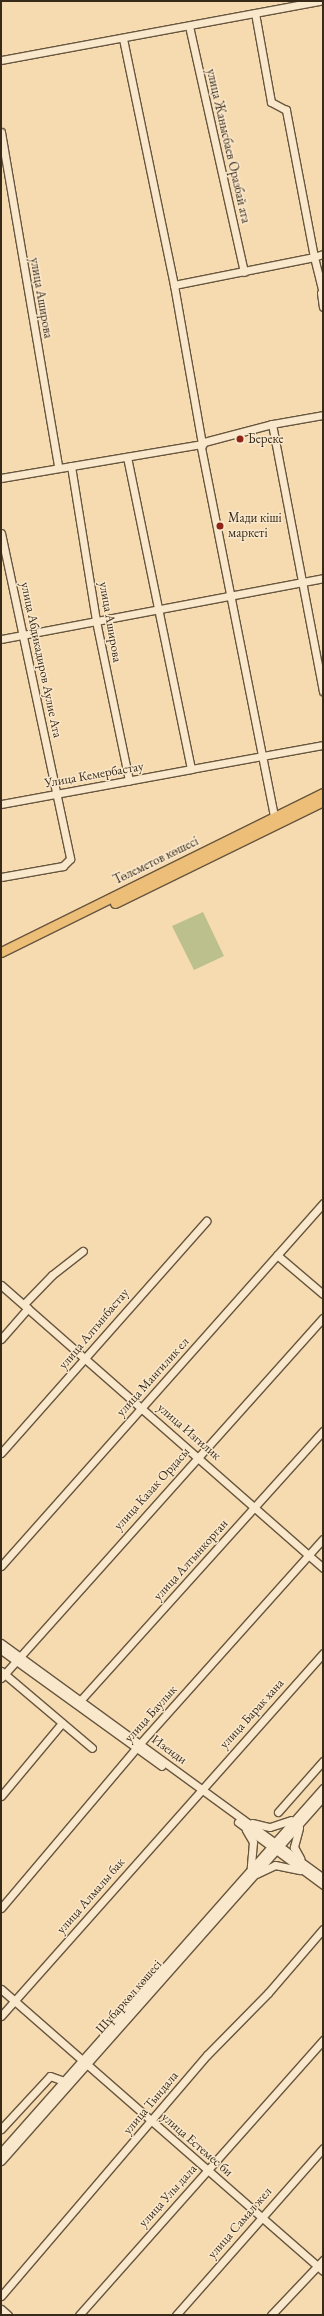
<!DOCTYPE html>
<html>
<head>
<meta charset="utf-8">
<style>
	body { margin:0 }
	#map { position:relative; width:324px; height:2316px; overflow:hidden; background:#f7dbb0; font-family:"EB Garamond",serif }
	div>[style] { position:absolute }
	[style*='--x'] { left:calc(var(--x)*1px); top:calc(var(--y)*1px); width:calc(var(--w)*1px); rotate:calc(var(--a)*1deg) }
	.green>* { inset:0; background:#bcc08c }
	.roads { filter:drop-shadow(1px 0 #67563f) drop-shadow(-1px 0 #67563f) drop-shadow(0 1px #67563f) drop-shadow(0 -1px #67563f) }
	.minor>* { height:7px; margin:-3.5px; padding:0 3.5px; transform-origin:3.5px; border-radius:3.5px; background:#fae8cc }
	.major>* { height:9px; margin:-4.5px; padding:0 4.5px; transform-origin:4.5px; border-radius:4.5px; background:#ecbe78 }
	.dots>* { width:11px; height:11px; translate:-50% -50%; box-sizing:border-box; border:2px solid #fae8cc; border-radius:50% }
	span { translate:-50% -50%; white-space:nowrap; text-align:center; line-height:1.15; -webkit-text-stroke:3px #fae8cc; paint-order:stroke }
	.street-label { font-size:13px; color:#372a19 }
	.poi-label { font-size:13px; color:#372a19 }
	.left { translate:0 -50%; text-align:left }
	.frame { position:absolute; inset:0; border:2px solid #372a19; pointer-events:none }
</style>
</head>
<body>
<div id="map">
	<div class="green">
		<i style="clip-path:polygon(203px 912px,224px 956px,194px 970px,172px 926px)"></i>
	</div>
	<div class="roads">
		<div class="minor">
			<i style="--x:189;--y:26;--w:252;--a:77.4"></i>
			<i style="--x:1;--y:60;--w:324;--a:-10.5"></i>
			<i style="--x:1;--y:132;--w:340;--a:80.3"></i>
			<i style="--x:323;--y:254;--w:9;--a:162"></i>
			<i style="--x:314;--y:257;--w:38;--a:76"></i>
			<i style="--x:174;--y:285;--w:143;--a:-11.3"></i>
			<i style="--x:314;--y:257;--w:150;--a:-100.8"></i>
			<i style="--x:286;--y:110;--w:17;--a:-152"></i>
			<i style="--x:271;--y:102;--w:90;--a:-100.2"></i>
			<i style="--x:321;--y:293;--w:14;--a:82"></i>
			<i style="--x:272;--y:424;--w:272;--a:79.2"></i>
			<i style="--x:127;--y:457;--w:318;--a:78.4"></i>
			<i style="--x:191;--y:769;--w:134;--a:-10.3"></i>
			<i style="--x:71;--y:466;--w:157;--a:80.8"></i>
			<i style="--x:96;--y:621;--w:163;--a:78.3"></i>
			<i style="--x:1;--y:478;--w:204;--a:-9.6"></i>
			<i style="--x:202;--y:444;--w:161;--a:-100"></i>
			<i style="--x:174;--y:285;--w:251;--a:-101.7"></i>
			<i style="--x:1;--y:533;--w:333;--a:78"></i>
			<i style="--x:70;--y:859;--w:10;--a:135"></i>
			<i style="--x:63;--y:866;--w:63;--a:169.9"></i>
			<i style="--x:1;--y:639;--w:328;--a:-10.7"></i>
			<i style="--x:1;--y:804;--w:193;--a:-10.4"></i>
			<i style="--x:275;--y:821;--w:381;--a:-101.2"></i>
			<i style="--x:201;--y:447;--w:6;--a:-59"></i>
			<i style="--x:204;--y:442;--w:70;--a:-14.8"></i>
			<i style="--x:272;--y:424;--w:52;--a:-10"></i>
			<i style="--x:277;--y:1255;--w:60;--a:40.3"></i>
			<i style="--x:1;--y:1285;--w:429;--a:41.3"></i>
			<i style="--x:24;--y:1304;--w:40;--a:-46"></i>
			<i style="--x:52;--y:1275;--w:39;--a:-38"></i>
			<i style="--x:1;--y:1339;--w:41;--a:-48.9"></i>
			<i style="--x:1;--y:1453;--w:310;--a:-48.5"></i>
			<i style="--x:1;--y:1566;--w:485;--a:-48.4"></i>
			<i style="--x:1;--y:1643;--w:399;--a:36.1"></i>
			<i style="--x:1;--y:1650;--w:198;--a:35.8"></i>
			<i style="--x:1;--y:1671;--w:119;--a:40.2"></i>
			<i style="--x:1;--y:1678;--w:483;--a:-48.2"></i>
			<i style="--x:78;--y:1703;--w:366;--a:-48"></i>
			<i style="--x:1;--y:1796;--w:95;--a:-50.1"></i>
			<i style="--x:278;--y:1812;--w:68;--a:-48.6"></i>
			<i style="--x:238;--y:1822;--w:106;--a:36.5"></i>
			<i style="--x:252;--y:1823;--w:18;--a:13"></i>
			<i style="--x:270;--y:1827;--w:22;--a:-18"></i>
			<i style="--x:299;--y:1828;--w:20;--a:105"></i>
			<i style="--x:294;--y:1847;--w:13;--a:61"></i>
			<i style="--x:246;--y:1830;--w:14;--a:60"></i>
			<i style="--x:253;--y:1842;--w:25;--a:95"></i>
			<i style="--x:256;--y:1874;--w:21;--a:-25"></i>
			<i style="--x:275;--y:1865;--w:25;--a:12"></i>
			<i style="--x:1;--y:1908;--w:209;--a:-49.8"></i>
			<i style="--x:136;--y:1748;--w:280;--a:-48.2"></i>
			<i style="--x:1;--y:1989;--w:428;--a:41.2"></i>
			<i style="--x:1;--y:2016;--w:485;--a:-48.4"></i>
			<i style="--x:1;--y:2129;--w:72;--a:-47.2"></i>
			<i style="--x:50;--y:2076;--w:15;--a:20"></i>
			<i style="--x:1;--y:2152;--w:486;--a:-48.5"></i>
			<i style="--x:1;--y:2161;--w:486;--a:-48.5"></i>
			<i style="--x:1;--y:2296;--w:317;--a:-49.5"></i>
			<i style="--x:207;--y:2055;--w:87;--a:-45.5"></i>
			<i style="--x:268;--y:1993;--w:84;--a:-49.3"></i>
			<i style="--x:1;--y:2309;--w:9;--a:41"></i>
			<i style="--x:79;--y:2315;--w:368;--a:-48.4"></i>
			<i style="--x:176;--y:2315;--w:222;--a:-48.6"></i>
			<i style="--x:271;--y:2315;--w:76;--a:-46.6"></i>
		</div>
		<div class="major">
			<i style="--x:115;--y:903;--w:232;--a:-26.1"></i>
			<i style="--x:1;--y:952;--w:359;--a:-26.3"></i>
		</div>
	</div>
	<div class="dots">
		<i style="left:240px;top:439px;background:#8f2418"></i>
		<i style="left:220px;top:526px;background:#8f2418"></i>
	</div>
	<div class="street-label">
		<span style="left:228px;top:146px;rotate:77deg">улица Жанысбаев Оразбай ата</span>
		<span style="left:41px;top:298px;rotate:80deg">улица Аширова</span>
		<span style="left:110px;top:622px;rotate:80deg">улица Аширова</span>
		<span style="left:41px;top:660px;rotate:78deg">улица Абдикадиров Аулие Ата</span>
		<span style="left:94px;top:775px;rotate:-10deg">Улица Кемербастау</span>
		<span style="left:156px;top:861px;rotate:-26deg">Төлеметов көшесі</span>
		<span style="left:94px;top:1329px;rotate:-50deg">улица Алтынбастау</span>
		<span style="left:153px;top:1377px;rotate:-48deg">улица Мангилик ел</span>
		<span style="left:189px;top:1432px;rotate:41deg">улица Изгилик</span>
		<span style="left:152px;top:1489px;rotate:-48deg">улица Казак Ордасы</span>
		<span style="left:191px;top:1560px;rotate:-48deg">улица Алтынкорган</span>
		<span style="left:151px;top:1714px;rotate:-48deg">улица Баулык</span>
		<span style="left:252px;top:1714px;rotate:-48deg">улица Барак хана</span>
		<span style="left:169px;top:1750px;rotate:36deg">Изенди</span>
		<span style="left:91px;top:1896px;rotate:-49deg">улица Алмалы бак</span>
		<span style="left:129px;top:1997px;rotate:-49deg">Шұбаркөл көшесі</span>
		<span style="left:151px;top:2103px;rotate:-50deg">улица Тындала</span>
		<span style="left:197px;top:2145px;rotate:41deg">улица Естемес би</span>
		<span style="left:168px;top:2196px;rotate:-48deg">улица Улы дала</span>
		<span style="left:240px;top:2223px;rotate:-49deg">улица Самал жел</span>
	</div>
	<div class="poi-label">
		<span class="left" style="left:248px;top:439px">Береке</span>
		<span class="left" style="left:228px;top:526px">Мади кіші<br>маркеті</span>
	</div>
	<div class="frame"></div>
</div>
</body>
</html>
